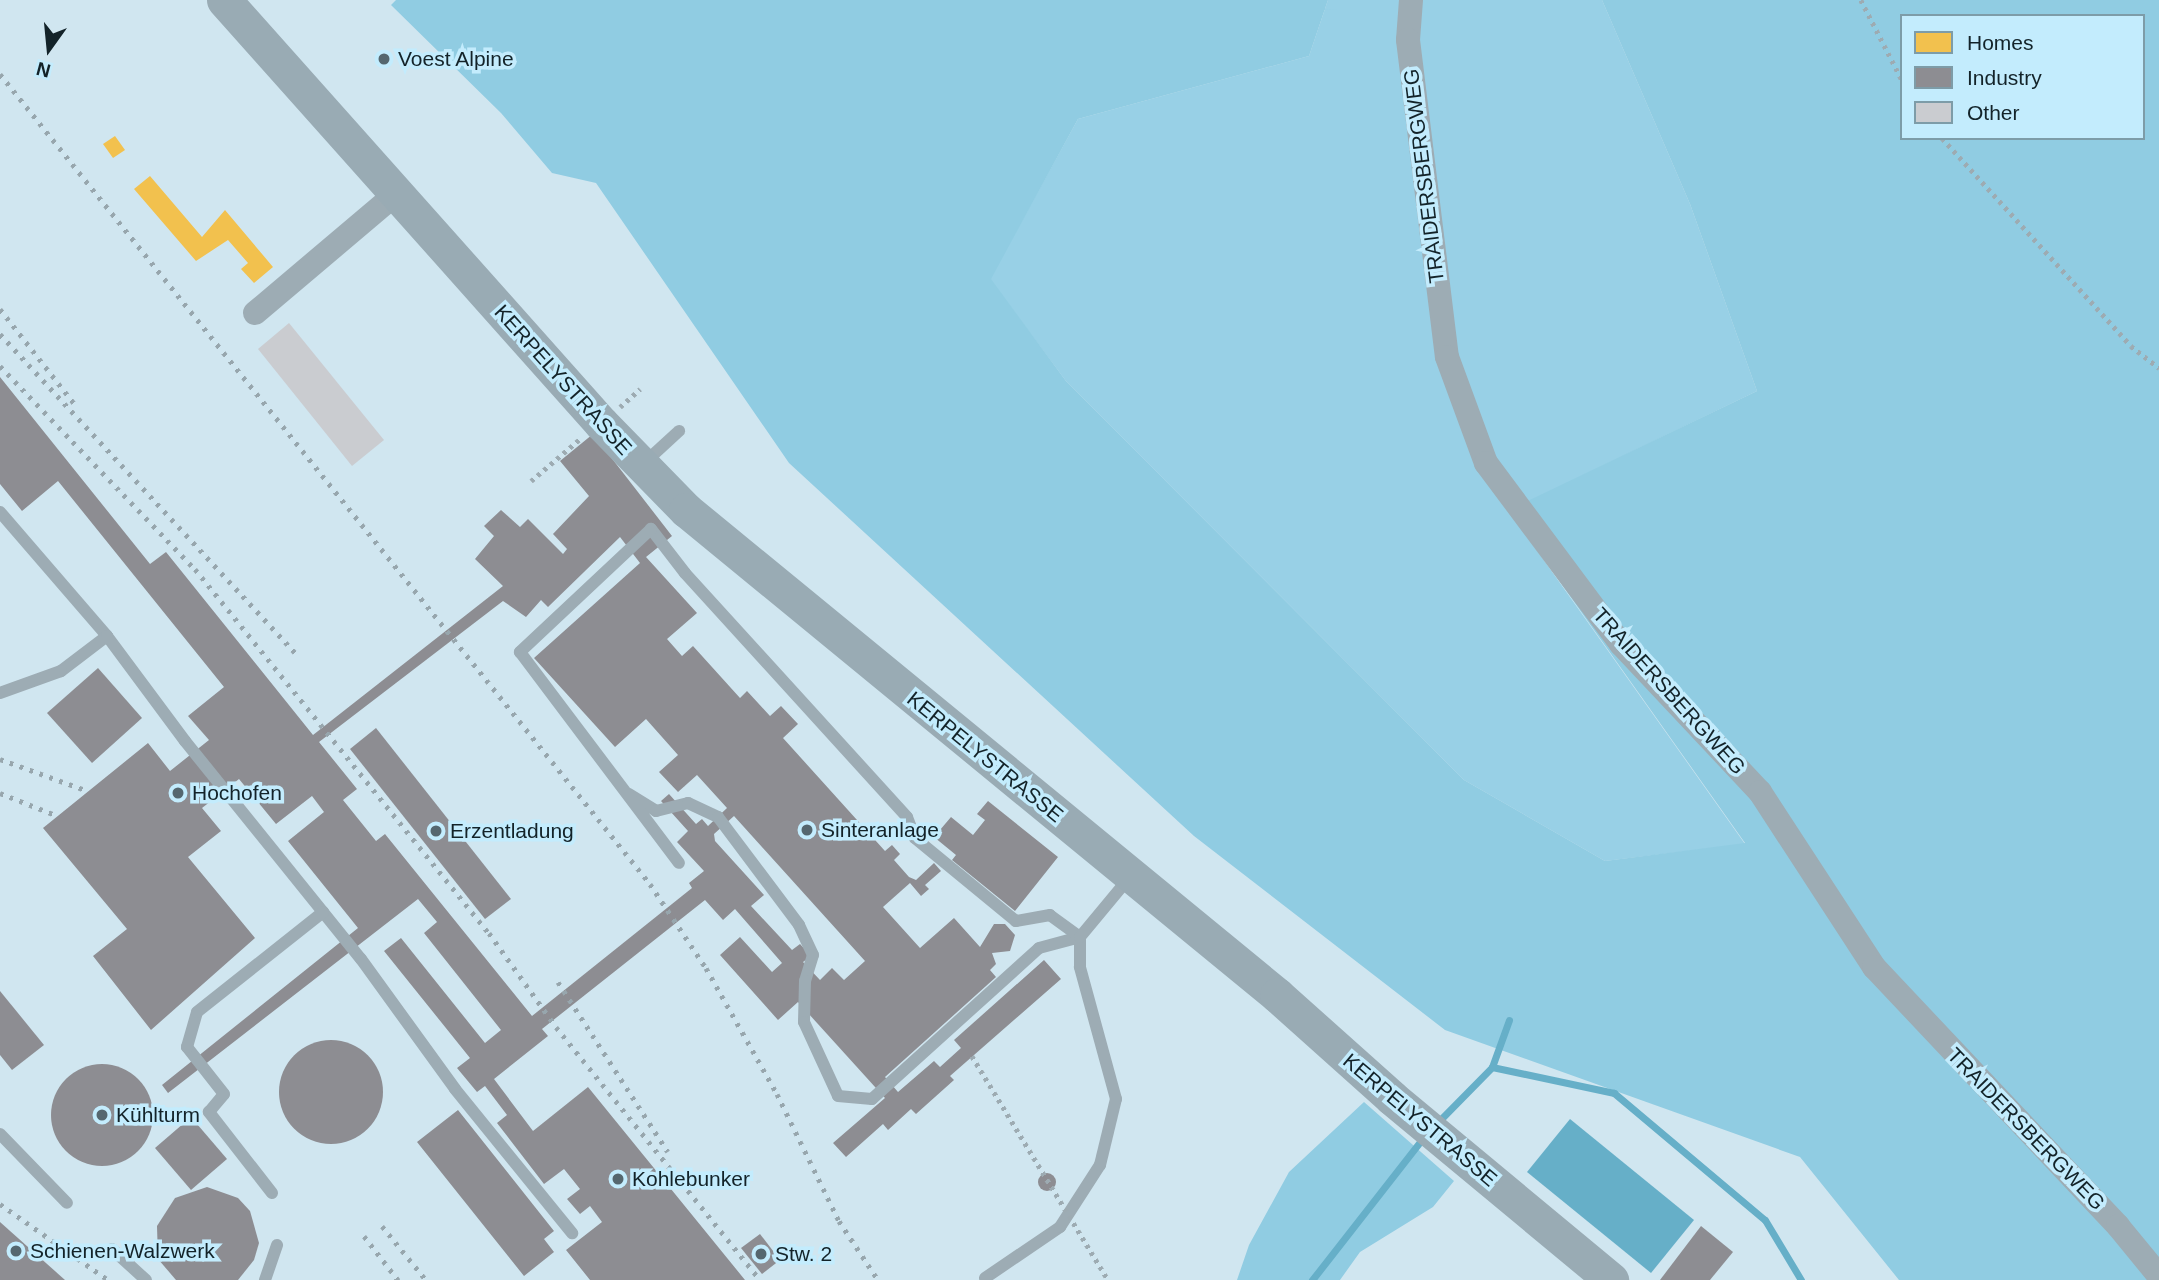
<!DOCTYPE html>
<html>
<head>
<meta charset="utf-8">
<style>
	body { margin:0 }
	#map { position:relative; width:2159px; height:1280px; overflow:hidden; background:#d0e6f0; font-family:Arial,sans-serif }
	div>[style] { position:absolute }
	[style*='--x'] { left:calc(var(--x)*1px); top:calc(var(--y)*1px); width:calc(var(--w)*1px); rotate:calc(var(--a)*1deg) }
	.green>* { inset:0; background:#98d0e6 }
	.forest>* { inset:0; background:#90cce2 }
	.water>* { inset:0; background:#66afc8 }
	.homes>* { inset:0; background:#f2c14e }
	.industry>* { inset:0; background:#8d8d92 }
	.round { border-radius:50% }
	.stream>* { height:7px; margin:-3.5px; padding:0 3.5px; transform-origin:3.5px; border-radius:3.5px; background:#66afc8 }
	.building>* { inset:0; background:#caccd0 }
	.path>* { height:4.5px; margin-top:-2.25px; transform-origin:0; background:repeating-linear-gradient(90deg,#9dabb2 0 3.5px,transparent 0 8.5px) }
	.lane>* { height:12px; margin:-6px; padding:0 6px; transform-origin:6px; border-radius:6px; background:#9dacb4 }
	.street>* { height:24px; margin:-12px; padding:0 12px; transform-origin:12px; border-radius:12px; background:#9dacb4 }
	.secondary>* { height:35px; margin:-17.5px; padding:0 17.5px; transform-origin:17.5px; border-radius:17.5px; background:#99abb4 }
	.rail>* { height:5px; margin-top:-2.5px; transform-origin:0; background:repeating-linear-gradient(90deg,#97a6ad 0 3.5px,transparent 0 10.5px) }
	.path-bridge>* { height:4.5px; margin-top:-2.25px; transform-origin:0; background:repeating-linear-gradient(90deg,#9dabb2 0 3.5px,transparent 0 8.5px) }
	.dots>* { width:19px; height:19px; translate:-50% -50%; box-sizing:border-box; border:4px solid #c3ecfd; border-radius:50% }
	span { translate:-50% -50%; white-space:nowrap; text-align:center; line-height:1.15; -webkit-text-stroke:7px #c3ecfd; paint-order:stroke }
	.poi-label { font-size:21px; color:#132329 }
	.left { translate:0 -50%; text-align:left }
	.street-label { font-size:21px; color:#132329 }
	.legend { position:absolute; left:1900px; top:14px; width:245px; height:126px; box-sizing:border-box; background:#c3ecfd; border:2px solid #7d9ca8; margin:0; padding:9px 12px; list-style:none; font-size:21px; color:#132329 }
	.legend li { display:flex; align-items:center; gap:14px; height:35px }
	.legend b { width:35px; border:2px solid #7d9ca8 }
	.north { position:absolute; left:14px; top:14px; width:70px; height:70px; -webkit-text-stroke:5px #c3ecfd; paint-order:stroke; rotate:195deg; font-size:19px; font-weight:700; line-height:28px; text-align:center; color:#132329 }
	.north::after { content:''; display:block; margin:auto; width:24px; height:32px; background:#132329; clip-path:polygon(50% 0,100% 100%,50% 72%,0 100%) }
</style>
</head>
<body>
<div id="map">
	<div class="green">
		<i style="clip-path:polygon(1328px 0,1602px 0,1690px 204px,1757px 391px,1509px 511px,1745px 844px,1605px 861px,1464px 780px,1066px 381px,990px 279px,1078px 119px,1309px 56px)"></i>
	</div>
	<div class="forest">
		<i style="clip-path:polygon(evenodd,396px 0,1328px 0,1309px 56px,1078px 119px,991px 279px,1066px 381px,1464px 780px,1605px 861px,1745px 843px,1509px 510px,1757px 391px,1690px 204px,1602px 0,2159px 0,2159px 1280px,1899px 1280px,1800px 1157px,1445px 1030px,1194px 836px,789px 463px,596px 183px,552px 173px,501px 113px,391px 5px,396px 0,1902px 16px,2143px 16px,2143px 138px,1902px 138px,1902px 16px)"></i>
		<i style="clip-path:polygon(1364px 1102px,1454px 1181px,1433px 1207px,1360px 1252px,1340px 1280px,1237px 1280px,1249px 1245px,1289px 1172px)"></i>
	</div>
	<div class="water">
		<i style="clip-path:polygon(1570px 1119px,1694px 1220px,1651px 1273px,1527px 1172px)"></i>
	</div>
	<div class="homes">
		<i style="clip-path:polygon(115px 136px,125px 150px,113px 158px,103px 144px)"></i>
		<i style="clip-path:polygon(150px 176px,202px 237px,225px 210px,273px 267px,254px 283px,241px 269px,248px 263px,228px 240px,196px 261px,134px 189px)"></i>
	</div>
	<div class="industry">
		<i style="clip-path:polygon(evenodd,0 377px,150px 564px,166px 552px,313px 735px,503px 586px,475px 559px,494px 536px,484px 526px,501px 510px,520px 527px,528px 519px,563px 554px,567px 549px,553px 534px,589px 496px,560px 461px,593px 434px,672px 536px,646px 557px,697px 613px,667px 639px,682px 656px,693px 646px,740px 698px,747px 691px,770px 716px,781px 706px,798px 724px,783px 738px,885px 851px,892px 845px,900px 854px,894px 860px,909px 877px,916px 880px,934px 863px,941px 871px,925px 885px,929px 889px,921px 896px,910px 883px,883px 907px,920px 948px,954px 918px,980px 947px,994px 924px,1005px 924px,1015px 935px,1010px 951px,992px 953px,996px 964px,990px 970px,996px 977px,885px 1077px,898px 1092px,934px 1061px,940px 1067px,961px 1048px,954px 1040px,1044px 960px,1061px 979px,950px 1076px,954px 1080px,916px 1114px,911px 1109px,888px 1130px,883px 1124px,846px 1157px,833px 1143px,885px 1098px,798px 1002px,778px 1020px,720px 955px,740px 937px,772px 972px,782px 963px,735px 909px,723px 920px,705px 900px,542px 1029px,548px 1036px,494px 1079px,533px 1131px,588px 1087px,745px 1280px,590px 1280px,566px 1250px,602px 1222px,590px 1206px,580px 1214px,567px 1199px,580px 1189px,564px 1169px,544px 1184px,497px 1123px,507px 1115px,485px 1086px,477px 1092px,457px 1068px,470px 1058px,384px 951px,401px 938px,485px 1043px,501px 1030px,424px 933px,437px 922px,418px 899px,168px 1093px,162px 1085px,358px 928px,288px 841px,324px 812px,312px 796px,276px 824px,239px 779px,202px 808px,221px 831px,188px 857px,255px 938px,151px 1030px,93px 956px,127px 929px,43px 828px,148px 743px,170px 771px,209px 740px,188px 716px,224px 687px,58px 481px,22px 511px,0 484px,0 377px,620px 537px,640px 563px,534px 658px,615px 747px,646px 719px,678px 755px,659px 772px,678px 792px,697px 775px,727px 808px,708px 826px,702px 819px,696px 824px,669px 794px,661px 801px,688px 831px,677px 842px,704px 871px,689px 883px,692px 888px,532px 1016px,385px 834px,376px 841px,343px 800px,357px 789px,319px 742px,503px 601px,526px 617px,541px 600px,548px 607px,620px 537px,0 377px,734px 816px,865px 961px,844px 980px,832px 968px,820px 980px,803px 962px,811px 956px,800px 944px,792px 950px,751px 906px,764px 895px,715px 841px,714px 834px,734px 816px)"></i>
		<i style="clip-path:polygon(98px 668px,142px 718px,92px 763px,47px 713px)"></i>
		<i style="clip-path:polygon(376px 728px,511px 899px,485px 919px,350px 749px)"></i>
		<i style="clip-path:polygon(988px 801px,1058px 857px,1015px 911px,952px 860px,956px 855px,934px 837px,951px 817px,973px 835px,985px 820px,977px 814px)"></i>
		<i style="clip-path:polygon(0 991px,44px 1045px,12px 1070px,0 1055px)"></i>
		<i class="round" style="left:279px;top:1040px;width:104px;height:104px"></i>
		<i class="round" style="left:51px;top:1064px;width:102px;height:102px"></i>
		<i style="clip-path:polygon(458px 1110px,554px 1231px,544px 1239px,554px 1252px,524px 1276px,417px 1142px)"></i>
		<i style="clip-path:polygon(191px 1117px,227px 1159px,191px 1190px,155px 1148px)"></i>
		<i class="round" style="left:1038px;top:1173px;width:18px;height:18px"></i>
		<i style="clip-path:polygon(207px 1187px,238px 1198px,250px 1211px,259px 1243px,254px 1260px,238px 1280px,176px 1280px,158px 1259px,157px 1226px,175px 1198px)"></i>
		<i style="clip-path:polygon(0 1222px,65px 1280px,0 1280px)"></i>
		<i style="clip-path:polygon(1701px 1226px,1733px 1252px,1710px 1280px,1660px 1280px)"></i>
		<i style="clip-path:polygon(760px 1234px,780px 1260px,762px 1274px,741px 1248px)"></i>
	</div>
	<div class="stream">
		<i style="--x:1492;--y:1067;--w:50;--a:-70.1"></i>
		<i style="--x:1438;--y:1122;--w:77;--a:-45.5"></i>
		<i style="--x:1492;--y:1067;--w:125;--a:12"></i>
		<i style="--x:1614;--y:1093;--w:197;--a:40.1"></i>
		<i style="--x:1765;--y:1220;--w:70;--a:59"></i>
		<i style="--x:1312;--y:1280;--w:180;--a:-52"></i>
	</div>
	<div class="building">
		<i style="clip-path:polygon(289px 323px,384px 440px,352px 466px,258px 349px)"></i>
	</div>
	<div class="path">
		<i style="--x:1861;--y:0;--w:90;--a:62.9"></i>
		<i style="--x:1942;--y:138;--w:281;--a:47.7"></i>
		<i style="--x:2131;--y:346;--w:36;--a:38"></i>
		<i style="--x:620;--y:407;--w:27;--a:-42"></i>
		<i style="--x:531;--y:481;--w:66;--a:-40.7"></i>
	</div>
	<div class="lane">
		<i style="--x:643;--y:464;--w:49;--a:-42.5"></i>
		<i style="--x:0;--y:512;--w:164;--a:49.2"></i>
		<i style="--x:107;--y:636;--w:58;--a:142.7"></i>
		<i style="--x:61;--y:671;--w:65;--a:160.2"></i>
		<i style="--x:107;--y:636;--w:131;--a:53.4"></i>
		<i style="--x:185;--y:741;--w:280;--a:51.1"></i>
		<i style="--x:361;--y:959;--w:160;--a:54.1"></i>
		<i style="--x:455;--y:1089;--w:186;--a:50.9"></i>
		<i style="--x:629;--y:794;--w:32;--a:32"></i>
		<i style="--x:656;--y:811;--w:33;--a:-14"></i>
		<i style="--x:688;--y:803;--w:33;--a:25"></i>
		<i style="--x:718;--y:817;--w:135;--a:53.1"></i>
		<i style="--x:799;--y:925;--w:33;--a:65"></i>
		<i style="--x:813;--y:955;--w:27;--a:107"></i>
		<i style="--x:805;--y:981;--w:41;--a:91.4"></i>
		<i style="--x:804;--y:1022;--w:81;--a:65.3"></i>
		<i style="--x:838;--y:1096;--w:34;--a:5"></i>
		<i style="--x:872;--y:1099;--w:225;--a:-42.1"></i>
		<i style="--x:1039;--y:948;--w:42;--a:-15"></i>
		<i style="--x:1080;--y:937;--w:37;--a:-144"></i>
		<i style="--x:1050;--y:915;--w:35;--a:170"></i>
		<i style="--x:1016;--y:921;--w:131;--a:-140.6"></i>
		<i style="--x:915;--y:838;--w:22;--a:-111"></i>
		<i style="--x:907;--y:817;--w:330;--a:-132.3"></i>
		<i style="--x:685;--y:573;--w:56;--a:-127.7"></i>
		<i style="--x:651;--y:529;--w:180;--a:136.8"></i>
		<i style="--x:520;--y:652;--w:264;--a:53"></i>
		<i style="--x:0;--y:1134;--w:96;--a:45.8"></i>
		<i style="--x:272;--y:1193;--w:103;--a:-127.9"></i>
		<i style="--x:209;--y:1112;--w:23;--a:-50"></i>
		<i style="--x:224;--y:1094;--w:60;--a:-128.2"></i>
		<i style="--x:187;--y:1047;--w:36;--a:-74"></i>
		<i style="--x:197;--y:1012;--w:161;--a:-38.4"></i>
		<i style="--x:112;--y:1249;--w:46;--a:42.4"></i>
		<i style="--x:985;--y:1278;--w:91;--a:-34.2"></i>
		<i style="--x:1060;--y:1227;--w:74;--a:-57.2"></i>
		<i style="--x:1100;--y:1165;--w:68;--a:-76.4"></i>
		<i style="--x:1116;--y:1099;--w:137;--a:-105.3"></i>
		<i style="--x:1080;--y:967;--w:30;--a:-90"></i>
		<i style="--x:1080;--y:937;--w:77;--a:-50.3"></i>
		<i style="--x:265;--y:1280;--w:37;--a:-71"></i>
	</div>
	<div class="street">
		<i style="--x:1411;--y:0;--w:40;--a:94.3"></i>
		<i style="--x:1408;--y:40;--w:319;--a:83"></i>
		<i style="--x:1447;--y:357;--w:113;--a:69.8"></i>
		<i style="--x:1486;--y:463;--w:226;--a:53.3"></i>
		<i style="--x:1621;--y:644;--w:203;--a:46.8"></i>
		<i style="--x:1760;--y:792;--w:209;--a:56.9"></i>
		<i style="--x:1874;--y:967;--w:356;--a:46.7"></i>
		<i style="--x:2118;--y:1226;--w:65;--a:50.6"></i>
		<i style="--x:255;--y:313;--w:186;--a:-40.2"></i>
	</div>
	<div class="secondary">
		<i style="--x:224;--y:0;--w:567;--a:48.29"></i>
		<i style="--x:601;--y:423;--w:122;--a:45.7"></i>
		<i style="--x:686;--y:510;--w:765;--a:39.37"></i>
		<i style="--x:1277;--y:995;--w:154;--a:41.8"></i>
		<i style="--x:1392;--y:1098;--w:285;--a:39.7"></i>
	</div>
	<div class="rail">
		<i style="--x:0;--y:74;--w:1039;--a:51.25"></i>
		<i style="--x:650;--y:884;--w:101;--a:56.3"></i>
		<i style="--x:706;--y:968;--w:145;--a:60.6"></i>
		<i style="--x:777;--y:1094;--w:141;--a:64"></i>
		<i style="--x:839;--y:1221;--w:71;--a:56.5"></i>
		<i style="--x:0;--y:309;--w:123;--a:51.9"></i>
		<i style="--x:0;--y:334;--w:434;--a:47.2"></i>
		<i style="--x:0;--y:366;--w:281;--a:46.2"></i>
		<i style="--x:195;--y:569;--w:468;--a:51.1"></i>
		<i style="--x:489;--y:933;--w:115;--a:54.5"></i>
		<i style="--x:556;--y:1027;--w:325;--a:51.1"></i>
		<i style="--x:0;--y:759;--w:94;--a:20"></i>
		<i style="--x:0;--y:793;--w:62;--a:21.6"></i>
		<i style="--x:558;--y:982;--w:202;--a:57.1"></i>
		<i style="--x:0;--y:1204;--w:132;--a:35.1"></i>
		<i style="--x:382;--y:1226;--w:70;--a:50.8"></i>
		<i style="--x:364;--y:1236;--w:56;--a:52.3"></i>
	</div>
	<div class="path-bridge">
		<i style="--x:972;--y:1056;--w:262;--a:58.7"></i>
	</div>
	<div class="dots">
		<i style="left:384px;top:59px;background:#55676f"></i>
		<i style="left:178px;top:793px;background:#55676f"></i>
		<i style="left:807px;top:830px;background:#55676f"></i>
		<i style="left:436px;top:831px;background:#55676f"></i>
		<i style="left:102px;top:1115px;background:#55676f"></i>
		<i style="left:618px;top:1179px;background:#55676f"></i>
		<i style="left:16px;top:1251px;background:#55676f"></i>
		<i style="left:761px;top:1254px;background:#55676f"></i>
	</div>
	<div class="poi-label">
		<span class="left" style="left:398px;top:59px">Voest Alpine</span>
		<span class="left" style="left:192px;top:793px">Hochofen</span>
		<span class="left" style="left:821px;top:830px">Sinteranlage</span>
		<span class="left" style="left:450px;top:831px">Erzentladung</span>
		<span class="left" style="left:116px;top:1115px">Kühlturm</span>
		<span class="left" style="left:632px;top:1179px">Kohlebunker</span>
		<span class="left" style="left:30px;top:1251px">Schienen-Walzwerk</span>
		<span class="left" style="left:775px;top:1254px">Stw. 2</span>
	</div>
	<div class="street-label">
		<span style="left:1424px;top:176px;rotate:-97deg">TRAIDERSBERGWEG</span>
		<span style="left:563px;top:380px;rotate:48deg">KERPELYSTRASSE</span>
		<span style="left:1669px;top:691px;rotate:48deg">TRAIDERSBERGWEG</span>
		<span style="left:985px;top:757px;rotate:39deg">KERPELYSTRASSE</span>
		<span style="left:1420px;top:1120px;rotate:40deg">KERPELYSTRASSE</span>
		<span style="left:2026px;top:1129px;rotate:46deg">TRAIDERSBERGWEG</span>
	</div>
	<ul class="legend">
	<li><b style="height:19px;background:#f2c14e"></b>Homes</li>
	<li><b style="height:19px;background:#8d8d92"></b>Industry</li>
	<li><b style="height:19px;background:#caccd0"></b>Other</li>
	</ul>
	<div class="north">N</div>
</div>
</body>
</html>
